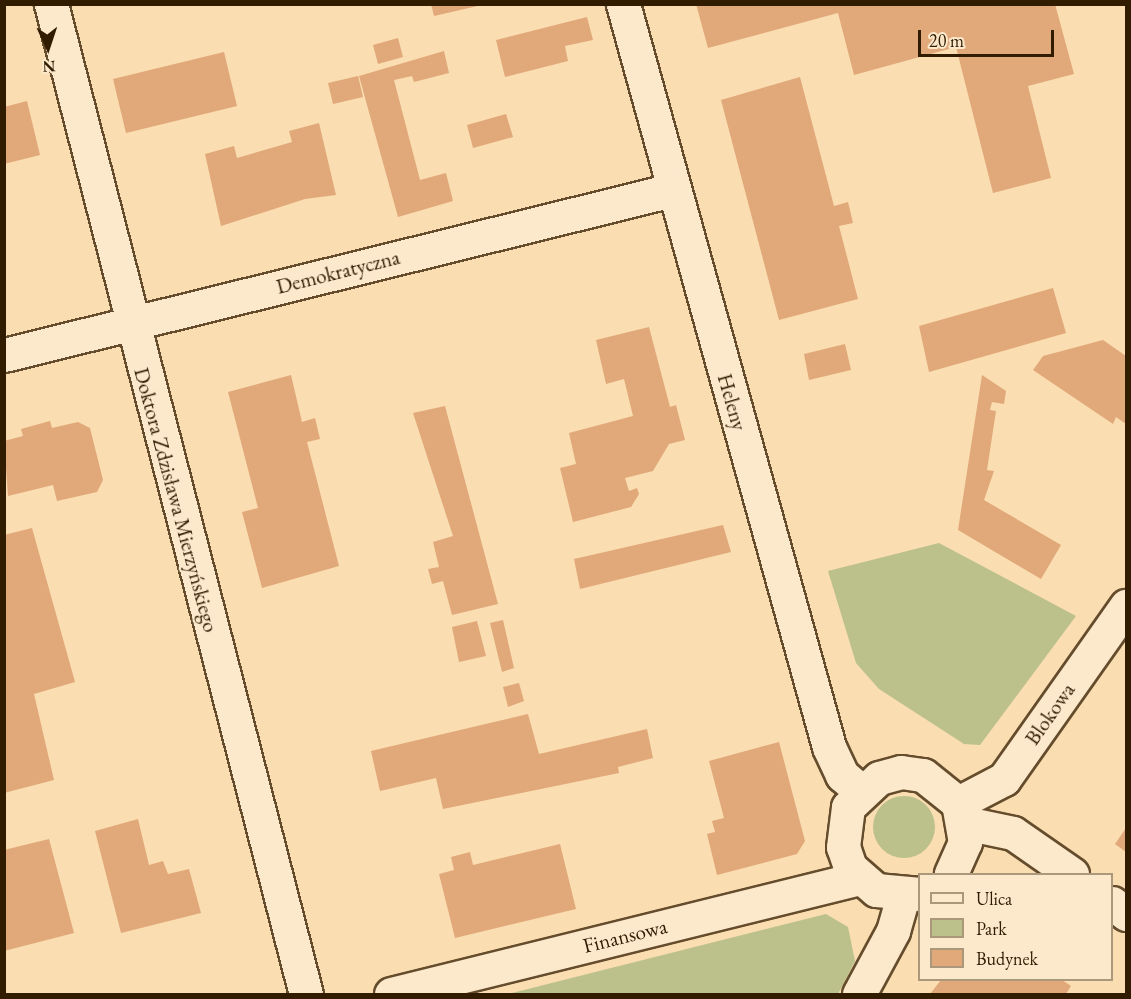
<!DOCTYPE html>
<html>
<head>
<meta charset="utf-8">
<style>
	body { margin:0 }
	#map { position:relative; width:1131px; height:999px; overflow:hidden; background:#faddb0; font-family:"EB Garamond",serif }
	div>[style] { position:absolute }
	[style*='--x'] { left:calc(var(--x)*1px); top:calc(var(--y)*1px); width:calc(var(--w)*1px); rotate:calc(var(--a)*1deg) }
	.green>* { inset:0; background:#bcc18c }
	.round { border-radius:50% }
	.building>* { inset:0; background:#e1a87a }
	.roads { filter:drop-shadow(2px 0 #644c2c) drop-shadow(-2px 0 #644c2c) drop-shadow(0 2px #644c2c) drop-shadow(0 -2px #644c2c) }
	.street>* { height:33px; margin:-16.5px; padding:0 16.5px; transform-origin:16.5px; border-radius:16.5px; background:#fce9cc }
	span { translate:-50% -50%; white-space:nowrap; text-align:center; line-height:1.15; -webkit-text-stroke:4.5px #fce9cc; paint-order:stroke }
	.street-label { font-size:21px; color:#321c00 }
	.frame { position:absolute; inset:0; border:6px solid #321c00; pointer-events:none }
	.legend { position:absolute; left:918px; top:873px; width:195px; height:108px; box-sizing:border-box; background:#fce9cc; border:2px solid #ab977a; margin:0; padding:8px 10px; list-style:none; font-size:18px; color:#321c00 }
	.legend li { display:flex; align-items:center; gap:12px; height:30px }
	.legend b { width:30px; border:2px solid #ab977a }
	.north { position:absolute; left:18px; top:18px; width:60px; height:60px; -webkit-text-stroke:4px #fce9cc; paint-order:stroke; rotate:177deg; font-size:16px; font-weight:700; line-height:24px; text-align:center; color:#321c00 }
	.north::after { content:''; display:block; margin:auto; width:21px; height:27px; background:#321c00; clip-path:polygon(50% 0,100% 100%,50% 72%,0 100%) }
	.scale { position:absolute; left:918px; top:30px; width:136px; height:27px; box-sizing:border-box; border:3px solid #321c00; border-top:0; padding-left:8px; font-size:18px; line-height:21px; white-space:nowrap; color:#321c00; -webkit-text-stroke:4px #fce9cc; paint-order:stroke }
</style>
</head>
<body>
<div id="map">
	<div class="green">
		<i style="clip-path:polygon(939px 543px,1076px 616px,980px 745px,964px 744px,879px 689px,856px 663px,828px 571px)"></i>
		<i class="round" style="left:873px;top:796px;width:62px;height:62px"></i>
		<i style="clip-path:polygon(826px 914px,848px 927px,855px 961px,838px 994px,508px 994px)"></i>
	</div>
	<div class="building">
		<i style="clip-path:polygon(431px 4px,482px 4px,482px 5px,434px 16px)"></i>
		<i style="clip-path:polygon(696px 4px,1055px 4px,1074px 74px,1028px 86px,1051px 178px,993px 193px,956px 47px,854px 75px,838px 13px,708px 48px)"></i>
		<i style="clip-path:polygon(587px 17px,593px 40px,565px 46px,568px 61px,505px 77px,496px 40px)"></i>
		<i style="clip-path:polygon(398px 38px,403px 57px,378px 64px,373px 45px)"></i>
		<i style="clip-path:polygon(444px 51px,449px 73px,414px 82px,412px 76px,394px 80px,420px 180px,446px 173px,453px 201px,398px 217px,359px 76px)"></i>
		<i style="clip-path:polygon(224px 52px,237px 106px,126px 133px,113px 79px)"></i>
		<i style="clip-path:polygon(358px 76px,363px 97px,333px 104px,328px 83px)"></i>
		<i style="clip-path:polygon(800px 77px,834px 206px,848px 202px,853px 223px,839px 226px,858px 299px,779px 320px,721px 100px)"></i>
		<i style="clip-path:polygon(27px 101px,40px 155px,4px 164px,4px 107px)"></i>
		<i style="clip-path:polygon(506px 114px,513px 137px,473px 148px,467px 125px)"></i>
		<i style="clip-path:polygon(319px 123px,336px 195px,305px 199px,221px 226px,205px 154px,234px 146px,237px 158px,292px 142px,289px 131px)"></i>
		<i style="clip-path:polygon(1053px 288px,1066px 333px,929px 372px,919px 326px)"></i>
		<i style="clip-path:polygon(649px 327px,670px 407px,676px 405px,685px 440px,669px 444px,653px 471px,625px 478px,629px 491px,637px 488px,639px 494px,631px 507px,573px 522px,560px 468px,576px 464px,569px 433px,633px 416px,624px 379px,606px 384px,596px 340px)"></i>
		<i style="clip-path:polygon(1103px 340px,1126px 356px,1126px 424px,1116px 417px,1113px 424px,1033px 370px,1043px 356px)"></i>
		<i style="clip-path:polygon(845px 344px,851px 370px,809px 380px,804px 354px)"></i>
		<i style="clip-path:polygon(291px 375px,302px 422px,315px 418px,320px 439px,307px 442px,339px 566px,262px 588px,242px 512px,258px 508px,228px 392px)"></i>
		<i style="clip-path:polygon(982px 375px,1006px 391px,1004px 404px,992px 402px,990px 410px,996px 411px,987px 470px,994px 471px,984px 500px,1061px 545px,1041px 579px,958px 530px)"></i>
		<i style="clip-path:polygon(445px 406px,498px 604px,452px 615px,443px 581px,432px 584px,428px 569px,439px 567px,433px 542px,453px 536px,413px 413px)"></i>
		<i style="clip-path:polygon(50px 421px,52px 428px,78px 422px,90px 428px,103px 480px,97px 492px,57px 501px,53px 485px,8px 496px,4px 441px,23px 436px,21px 429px)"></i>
		<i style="clip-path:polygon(723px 525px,731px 552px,580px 589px,574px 559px)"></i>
		<i style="clip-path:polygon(32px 528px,75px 682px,34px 694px,54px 780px,4px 793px,4px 535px)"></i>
		<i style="clip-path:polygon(503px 620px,514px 668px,502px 672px,490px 623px)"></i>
		<i style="clip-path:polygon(477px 621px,486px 656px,459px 662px,452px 627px)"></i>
		<i style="clip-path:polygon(519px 683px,524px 701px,508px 707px,503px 687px)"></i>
		<i style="clip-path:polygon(528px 714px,539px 754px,647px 729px,653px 758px,618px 767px,619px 773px,443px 809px,436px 778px,380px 791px,371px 751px)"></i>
		<i style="clip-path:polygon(779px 742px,805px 841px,797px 854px,717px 875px,707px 834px,715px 832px,712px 821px,724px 818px,709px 761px)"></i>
		<i style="clip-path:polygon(138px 819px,149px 865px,163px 861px,168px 874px,189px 869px,201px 913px,121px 933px,95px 831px)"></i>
		<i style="clip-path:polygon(1126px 828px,1126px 852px,1115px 844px)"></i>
		<i style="clip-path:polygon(49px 839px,74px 933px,4px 951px,4px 850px)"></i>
		<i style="clip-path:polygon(560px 844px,576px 909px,455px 938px,439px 874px,454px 870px,451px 857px,470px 852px,473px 865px)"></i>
		<i style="clip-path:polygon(941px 980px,1062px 980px,1071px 986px,1066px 994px,930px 994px)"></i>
	</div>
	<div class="roads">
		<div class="street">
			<i style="--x:51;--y:4;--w:1022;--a:75.56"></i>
			<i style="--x:623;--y:4;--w:771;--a:74.5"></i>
			<i style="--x:829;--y:747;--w:31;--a:65"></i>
			<i style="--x:842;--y:775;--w:23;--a:40"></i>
			<i style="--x:4;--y:355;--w:688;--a:-13.87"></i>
			<i style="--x:958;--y:803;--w:52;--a:-27.6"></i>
			<i style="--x:1004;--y:779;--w:212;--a:-54.8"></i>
			<i style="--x:965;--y:823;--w:49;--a:11.8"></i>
			<i style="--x:1013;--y:833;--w:72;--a:34.8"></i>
			<i style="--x:920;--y:894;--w:44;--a:-174.8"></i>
			<i style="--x:876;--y:890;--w:35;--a:-139"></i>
			<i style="--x:850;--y:867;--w:21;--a:-109"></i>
			<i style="--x:843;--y:847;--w:40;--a:-82.9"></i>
			<i style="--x:848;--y:807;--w:42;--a:-43.1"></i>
			<i style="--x:879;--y:778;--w:23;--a:-15"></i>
			<i style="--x:901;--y:772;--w:22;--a:8"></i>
			<i style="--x:923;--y:775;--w:45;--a:38.7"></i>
			<i style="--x:958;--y:803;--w:40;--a:80"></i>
			<i style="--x:965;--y:842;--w:35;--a:114"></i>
			<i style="--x:1112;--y:903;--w:18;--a:38"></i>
			<i style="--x:391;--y:994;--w:482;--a:-13.9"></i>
			<i style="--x:859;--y:994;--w:72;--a:-61.6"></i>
			<i style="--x:893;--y:931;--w:35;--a:-74"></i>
		</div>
	</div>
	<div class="street-label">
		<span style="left:338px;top:272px;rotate:-14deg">Demokratyczna</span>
		<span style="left:732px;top:402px;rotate:74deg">Heleny</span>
		<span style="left:176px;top:500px;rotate:75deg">Doktora Zdzisława Mierzyńskiego</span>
		<span style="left:1050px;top:714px;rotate:-55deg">Blokowa</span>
		<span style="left:625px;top:936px;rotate:-14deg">Finansowa</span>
	</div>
	<div class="frame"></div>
	<ul class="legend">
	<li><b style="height:8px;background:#fce9cc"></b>Ulica</li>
	<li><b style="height:16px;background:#bcc18c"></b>Park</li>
	<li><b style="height:16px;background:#e1a87a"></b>Budynek</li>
	</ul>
	<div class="north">N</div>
	<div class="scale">20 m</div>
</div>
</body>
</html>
